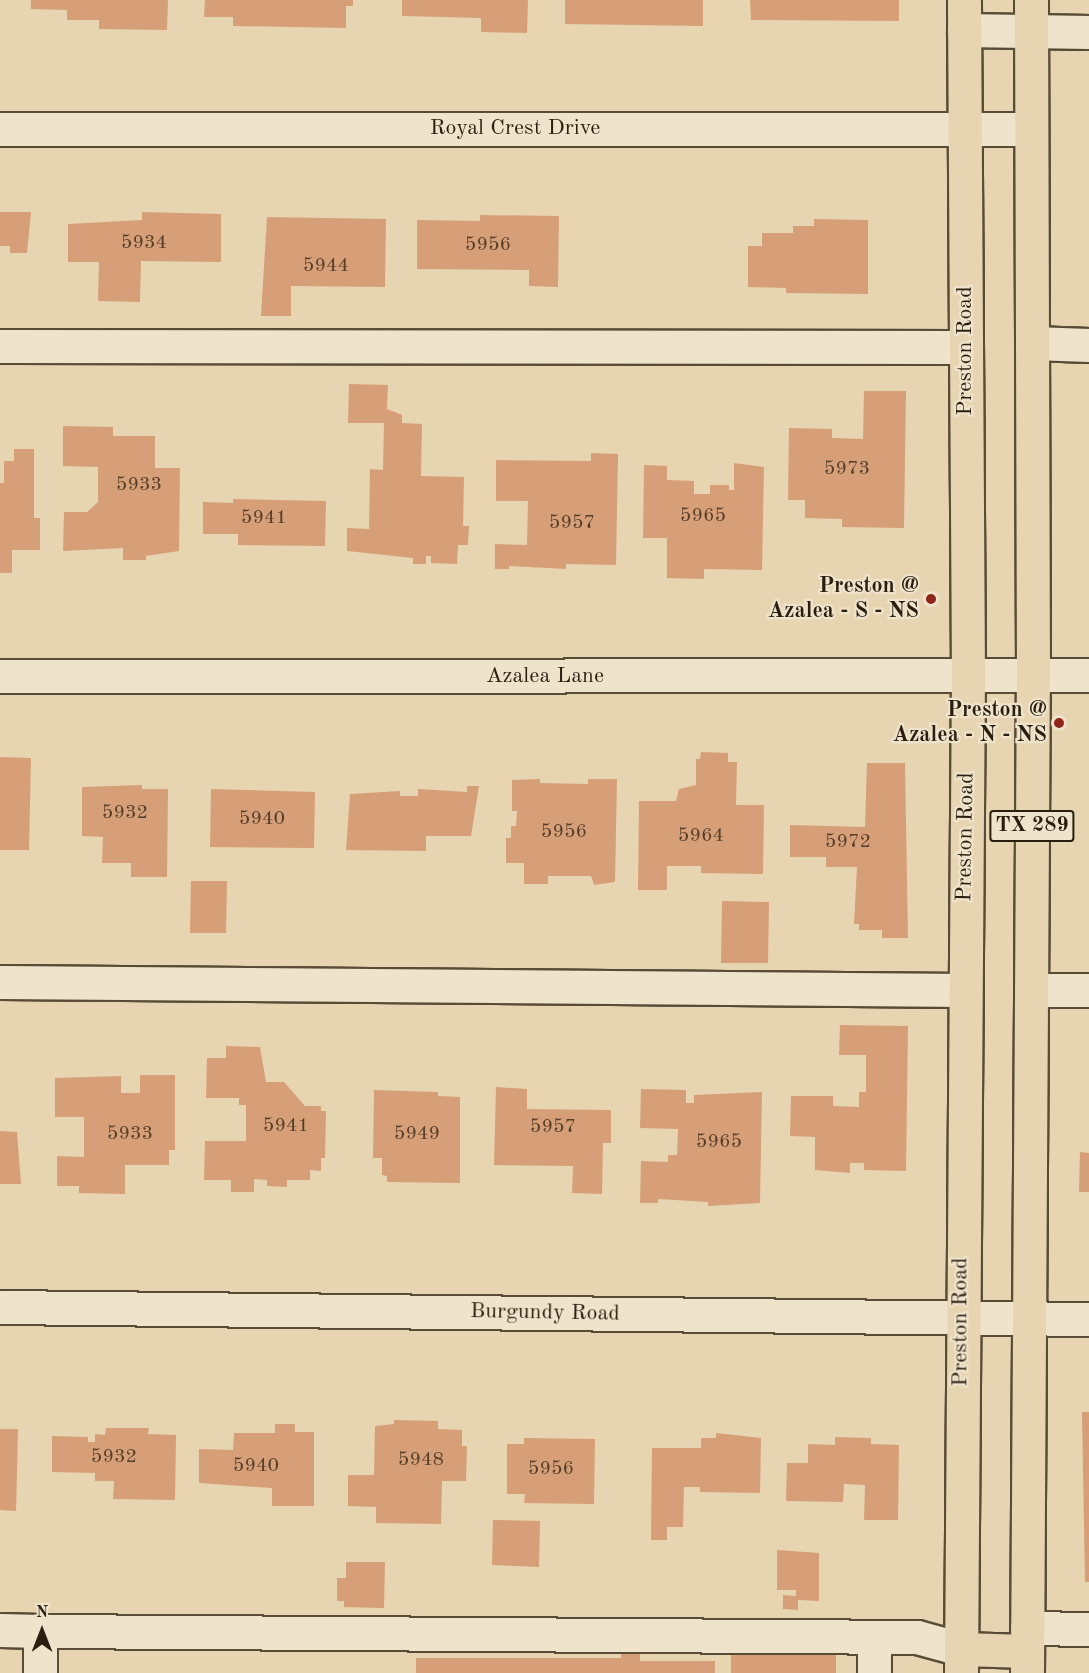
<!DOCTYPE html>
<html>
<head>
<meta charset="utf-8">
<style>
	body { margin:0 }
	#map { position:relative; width:1089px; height:1673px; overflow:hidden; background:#e7d4b0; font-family:"Old Standard TT",serif }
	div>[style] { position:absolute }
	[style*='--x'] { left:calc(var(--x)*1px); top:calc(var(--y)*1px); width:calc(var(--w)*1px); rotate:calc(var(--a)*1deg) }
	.building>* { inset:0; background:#d69f78 }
	.roads { filter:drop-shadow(2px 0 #594c37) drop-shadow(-2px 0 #594c37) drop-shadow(0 2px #594c37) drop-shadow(0 -2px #594c37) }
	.minor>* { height:33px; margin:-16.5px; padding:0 16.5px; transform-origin:16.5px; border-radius:16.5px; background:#efe3cc }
	.major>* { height:33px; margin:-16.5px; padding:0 16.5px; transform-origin:16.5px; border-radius:16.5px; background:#e7d4b0 }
	.dots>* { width:16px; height:16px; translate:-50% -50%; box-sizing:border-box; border:3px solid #efe3cc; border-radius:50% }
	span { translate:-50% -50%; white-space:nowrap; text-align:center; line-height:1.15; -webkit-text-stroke:4.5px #efe3cc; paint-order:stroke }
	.number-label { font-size:20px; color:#553e29 }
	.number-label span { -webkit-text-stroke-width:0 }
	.shield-label span { padding:2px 4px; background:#efe3cc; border:2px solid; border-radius:4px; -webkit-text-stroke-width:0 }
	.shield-label { font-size:21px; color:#2a1e0f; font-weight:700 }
	.street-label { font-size:22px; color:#2a1e0f }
	.poi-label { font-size:22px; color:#2a1e0f; font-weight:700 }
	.right { translate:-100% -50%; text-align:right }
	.north { position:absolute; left:12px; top:1601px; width:60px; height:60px; -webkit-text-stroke:4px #efe3cc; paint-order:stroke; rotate:0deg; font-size:16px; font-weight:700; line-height:24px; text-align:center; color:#2a1e0f }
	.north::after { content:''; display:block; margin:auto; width:21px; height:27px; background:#2a1e0f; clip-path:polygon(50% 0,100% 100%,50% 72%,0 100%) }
</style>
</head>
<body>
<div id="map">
	<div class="building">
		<i style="clip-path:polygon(31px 0,168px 0,167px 30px,99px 29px,99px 20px,67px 20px,67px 10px,31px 9px)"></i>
		<i style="clip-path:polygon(205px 0,353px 0,353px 6px,346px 6px,346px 28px,233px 26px,233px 17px,204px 17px)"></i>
		<i style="clip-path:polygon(402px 0,528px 0,527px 33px,481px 32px,481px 18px,402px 16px)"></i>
		<i style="clip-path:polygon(565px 0,703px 0,703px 26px,565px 24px)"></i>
		<i style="clip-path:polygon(750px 0,899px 0,899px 21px,751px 20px)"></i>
		<i style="clip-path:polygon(0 212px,31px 212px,27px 253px,10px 253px,10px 246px,0 246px)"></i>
		<i style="clip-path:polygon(142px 212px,221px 214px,221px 262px,141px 261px,140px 302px,98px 301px,99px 262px,68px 262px,68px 224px,142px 220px)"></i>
		<i style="clip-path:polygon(480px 215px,559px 216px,558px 287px,529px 286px,529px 270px,417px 269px,417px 220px,480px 221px)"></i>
		<i style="clip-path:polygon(267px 217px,386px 219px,385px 287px,291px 286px,291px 316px,261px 316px)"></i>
		<i style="clip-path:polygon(814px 219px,868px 220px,868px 294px,786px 293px,786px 288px,748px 287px,748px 246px,762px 246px,762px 233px,793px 233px,793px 226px,814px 226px)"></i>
		<i style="clip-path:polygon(349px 384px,388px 385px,387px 409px,402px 415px,402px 423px,422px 424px,421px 476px,464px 477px,463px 526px,469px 526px,468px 545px,458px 545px,457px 564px,431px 563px,431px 556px,426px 556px,426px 564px,413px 564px,413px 558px,347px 551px,347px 528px,369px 529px,370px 469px,383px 470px,384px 423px,348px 423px)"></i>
		<i style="clip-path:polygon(864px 391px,906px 391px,904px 528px,842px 527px,842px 519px,805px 518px,805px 500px,788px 500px,789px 428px,832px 429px,832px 438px,863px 439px)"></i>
		<i style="clip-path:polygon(63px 426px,113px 427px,113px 436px,155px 436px,155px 468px,180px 468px,179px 551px,146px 556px,146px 560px,123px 560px,123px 548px,63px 551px,64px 512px,87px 512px,98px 502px,98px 467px,63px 466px)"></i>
		<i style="clip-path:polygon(14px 449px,34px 449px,34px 518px,40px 518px,40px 550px,12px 550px,12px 573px,0 573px,0 483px,4px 483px,4px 461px,14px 461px)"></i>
		<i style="clip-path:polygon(591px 453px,618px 454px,616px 565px,566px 564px,566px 569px,509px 566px,509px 569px,495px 569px,495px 544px,527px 545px,528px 501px,496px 501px,496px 460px,591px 461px)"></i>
		<i style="clip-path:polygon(734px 463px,764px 467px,762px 570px,704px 569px,704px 579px,667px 578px,667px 538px,643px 538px,644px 465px,667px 466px,667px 480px,694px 481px,694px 494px,710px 494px,710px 485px,729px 485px,729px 490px,734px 490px)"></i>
		<i style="clip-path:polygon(233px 499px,326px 501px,325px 546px,238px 545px,238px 534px,203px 534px,203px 502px,233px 503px)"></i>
		<i style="clip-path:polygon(701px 752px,728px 753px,728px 762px,737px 762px,736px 805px,764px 805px,763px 874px,701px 873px,701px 866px,667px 866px,667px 890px,638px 890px,639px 801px,676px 801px,679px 789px,696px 785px,696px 759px,700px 759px)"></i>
		<i style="clip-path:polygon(0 757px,31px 758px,29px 850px,0 850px)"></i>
		<i style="clip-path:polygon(867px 763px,905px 763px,908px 938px,882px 938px,882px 930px,859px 930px,859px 924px,854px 924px,857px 867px,826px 867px,826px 857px,790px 857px,790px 825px,865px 827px)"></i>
		<i style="clip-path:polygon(540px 779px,540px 783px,588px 784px,588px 779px,617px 779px,615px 882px,594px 885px,591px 876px,548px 876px,548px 884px,524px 884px,524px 863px,506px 863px,506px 838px,511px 838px,511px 826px,516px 826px,517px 811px,512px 811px,512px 780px)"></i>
		<i style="clip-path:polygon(142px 785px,142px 789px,168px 789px,167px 877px,131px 877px,131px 863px,102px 863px,103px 837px,82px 836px,82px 787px)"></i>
		<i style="clip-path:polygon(467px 786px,479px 786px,471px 836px,426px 836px,426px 851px,346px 850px,350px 794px,400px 791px,400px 796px,418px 796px,418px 789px,467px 792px)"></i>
		<i style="clip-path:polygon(211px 789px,315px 792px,314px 848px,210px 847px)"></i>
		<i style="clip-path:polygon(191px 881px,227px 881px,226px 933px,190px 933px)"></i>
		<i style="clip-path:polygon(722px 901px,769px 902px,768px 963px,721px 963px)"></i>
		<i style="clip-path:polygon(840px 1025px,908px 1026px,906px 1171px,864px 1170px,864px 1163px,850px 1163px,850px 1173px,815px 1170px,815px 1137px,790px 1136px,791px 1096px,833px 1096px,833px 1106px,859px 1107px,859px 1092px,866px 1092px,866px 1055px,839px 1055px)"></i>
		<i style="clip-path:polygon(226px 1046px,260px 1047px,266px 1082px,284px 1082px,305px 1106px,321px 1106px,321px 1111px,326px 1111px,325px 1158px,321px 1158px,321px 1171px,310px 1170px,310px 1180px,287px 1180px,287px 1187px,267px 1186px,267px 1180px,254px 1179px,254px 1192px,231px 1192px,231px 1180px,204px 1180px,205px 1141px,246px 1141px,246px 1105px,239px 1105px,239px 1098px,206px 1098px,207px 1058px,226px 1058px)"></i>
		<i style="clip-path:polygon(140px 1075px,175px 1075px,175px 1150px,169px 1150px,169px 1165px,125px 1165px,125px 1194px,79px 1193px,79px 1186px,57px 1186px,57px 1156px,84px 1157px,84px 1117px,55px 1117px,55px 1078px,121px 1076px,121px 1093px,140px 1093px)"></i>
		<i style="clip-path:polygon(496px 1087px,527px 1089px,527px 1109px,611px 1110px,611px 1143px,603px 1143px,602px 1194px,572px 1193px,573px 1166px,494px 1165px)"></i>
		<i style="clip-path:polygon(641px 1089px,686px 1090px,686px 1103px,694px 1103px,694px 1095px,762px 1092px,760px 1203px,708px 1206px,708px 1202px,658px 1199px,658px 1203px,640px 1203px,641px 1161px,668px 1162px,668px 1155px,677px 1155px,678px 1129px,640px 1128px)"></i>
		<i style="clip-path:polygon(374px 1090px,438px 1092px,438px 1096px,460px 1097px,460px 1183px,387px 1182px,387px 1176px,382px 1175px,382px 1158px,373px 1158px)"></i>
		<i style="clip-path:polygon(0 1131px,17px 1132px,21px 1184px,0 1184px)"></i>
		<i style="clip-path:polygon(1080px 1152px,1089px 1153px,1089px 1192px,1079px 1192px)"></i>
		<i style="clip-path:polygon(1082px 1412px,1089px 1412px,1089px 1582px,1085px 1582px)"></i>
		<i style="clip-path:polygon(394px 1420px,438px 1421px,438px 1429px,462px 1430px,462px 1446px,467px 1446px,466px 1481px,442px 1481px,441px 1524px,376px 1523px,376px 1507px,348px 1506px,348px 1475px,374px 1475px,375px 1426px,394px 1424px)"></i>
		<i style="clip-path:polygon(275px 1424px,295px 1424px,295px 1432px,314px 1432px,314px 1506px,272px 1506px,272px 1488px,199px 1483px,199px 1449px,233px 1450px,234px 1433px,275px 1433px)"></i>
		<i style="clip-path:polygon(106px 1428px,149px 1428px,148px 1434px,176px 1435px,175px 1500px,113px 1499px,114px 1481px,95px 1481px,95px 1473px,52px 1472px,52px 1436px,88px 1437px,88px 1442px,95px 1442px,95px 1434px,105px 1435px)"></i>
		<i style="clip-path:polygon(0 1429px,18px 1429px,16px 1511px,0 1510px)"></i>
		<i style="clip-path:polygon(716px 1433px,761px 1438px,760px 1493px,700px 1492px,700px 1487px,684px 1487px,683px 1527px,667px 1527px,667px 1540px,651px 1540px,652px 1448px,701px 1448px,701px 1438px,716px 1438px)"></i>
		<i style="clip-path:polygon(835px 1437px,871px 1438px,871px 1444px,899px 1445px,898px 1520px,864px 1520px,865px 1485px,844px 1484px,843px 1502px,786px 1501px,787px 1463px,808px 1463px,808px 1444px,835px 1445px)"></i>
		<i style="clip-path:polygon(524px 1438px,595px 1439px,594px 1504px,524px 1503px,525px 1494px,507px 1494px,507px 1444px,524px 1444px)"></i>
		<i style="clip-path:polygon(493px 1520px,540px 1521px,539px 1567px,492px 1565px)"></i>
		<i style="clip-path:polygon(777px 1550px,819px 1553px,819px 1601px,798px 1600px,798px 1610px,783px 1609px,783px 1595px,796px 1596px,796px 1590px,777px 1590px)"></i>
		<i style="clip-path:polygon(346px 1562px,385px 1562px,384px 1608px,344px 1607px,344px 1601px,337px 1601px,337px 1578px,346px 1578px)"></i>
		<i style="clip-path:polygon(621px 1646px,640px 1646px,640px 1661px,715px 1661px,715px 1673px,416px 1673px,416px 1658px,621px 1658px)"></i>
		<i style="clip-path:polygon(731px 1653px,836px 1653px,836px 1673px,731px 1673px)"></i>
	</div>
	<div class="roads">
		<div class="minor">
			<i style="--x:964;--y:30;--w:125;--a:0.9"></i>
			<i style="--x:0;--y:129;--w:1031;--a:0"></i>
			<i style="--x:1032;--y:343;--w:57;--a:2"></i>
			<i style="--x:0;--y:346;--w:966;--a:0.06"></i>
			<i style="--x:0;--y:676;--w:1089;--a:-0.05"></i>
			<i style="--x:0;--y:982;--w:965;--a:0.47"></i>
			<i style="--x:1031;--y:990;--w:58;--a:0"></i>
			<i style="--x:0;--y:1307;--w:1089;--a:0.63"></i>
			<i style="--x:1027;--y:1628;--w:62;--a:0.9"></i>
			<i style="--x:0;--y:1630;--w:40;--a:1.4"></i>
			<i style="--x:874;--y:1637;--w:36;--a:90"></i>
			<i style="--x:40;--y:1673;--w:42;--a:-90"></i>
			<i style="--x:40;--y:1631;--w:877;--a:0.39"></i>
			<i style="--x:917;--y:1637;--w:46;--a:15.3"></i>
		</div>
		<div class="major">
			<i style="--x:961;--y:1649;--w:66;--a:1.7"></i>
			<i style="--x:961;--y:1673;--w:996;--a:-89.6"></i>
			<i style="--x:968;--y:677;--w:677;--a:-90.34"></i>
			<i style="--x:1027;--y:1673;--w:997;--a:-89.66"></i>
			<i style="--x:1033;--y:676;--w:676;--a:-90.17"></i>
		</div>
	</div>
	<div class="dots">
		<i style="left:931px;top:599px;background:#8f2418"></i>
		<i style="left:1059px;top:723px;background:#8f2418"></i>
	</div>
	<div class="number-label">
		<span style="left:144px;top:243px">5934</span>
		<span style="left:488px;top:245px">5956</span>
		<span style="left:326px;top:266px">5944</span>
		<span style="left:847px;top:469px">5973</span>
		<span style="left:139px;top:485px">5933</span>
		<span style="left:703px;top:516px">5965</span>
		<span style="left:264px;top:518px">5941</span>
		<span style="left:572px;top:523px">5957</span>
		<span style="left:125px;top:813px">5932</span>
		<span style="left:262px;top:819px">5940</span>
		<span style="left:564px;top:832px">5956</span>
		<span style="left:701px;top:836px">5964</span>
		<span style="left:848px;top:842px">5972</span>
		<span style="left:286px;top:1126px">5941</span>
		<span style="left:553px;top:1127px">5957</span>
		<span style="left:130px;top:1134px">5933</span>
		<span style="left:417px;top:1134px">5949</span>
		<span style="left:719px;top:1142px">5965</span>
		<span style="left:114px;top:1457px">5932</span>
		<span style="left:421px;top:1460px">5948</span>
		<span style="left:256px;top:1466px">5940</span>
		<span style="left:551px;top:1469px">5956</span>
	</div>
	<div class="shield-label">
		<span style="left:1032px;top:826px">TX 289</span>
	</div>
	<div class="street-label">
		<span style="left:515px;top:129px">Royal Crest Drive</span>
		<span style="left:966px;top:351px;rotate:-90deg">Preston Road</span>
		<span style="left:545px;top:677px">Azalea Lane</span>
		<span style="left:966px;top:837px;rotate:-89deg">Preston Road</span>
		<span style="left:545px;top:1313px;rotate:1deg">Burgundy Road</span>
		<span style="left:961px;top:1322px;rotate:-90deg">Preston Road</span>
	</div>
	<div class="poi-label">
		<span class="right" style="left:919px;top:599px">Preston @<br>Azalea - S - NS</span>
		<span class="right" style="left:1047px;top:723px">Preston @<br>Azalea - N - NS</span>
	</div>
	<div class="north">N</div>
</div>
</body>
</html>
